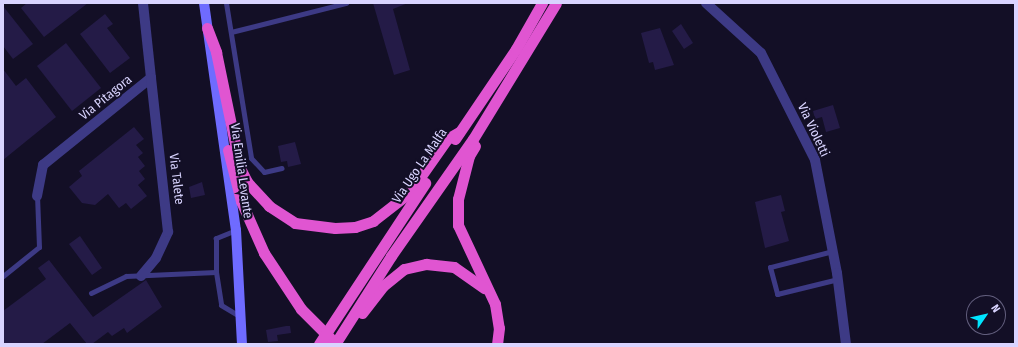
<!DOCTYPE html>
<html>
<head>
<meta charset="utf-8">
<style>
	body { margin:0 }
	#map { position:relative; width:1018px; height:347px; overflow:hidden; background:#130f26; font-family:"Fira Sans Condensed",sans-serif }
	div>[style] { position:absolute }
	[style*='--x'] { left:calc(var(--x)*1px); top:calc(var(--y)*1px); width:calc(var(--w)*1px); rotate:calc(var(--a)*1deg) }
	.building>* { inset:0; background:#241b47 }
	.service>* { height:5px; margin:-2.5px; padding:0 2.5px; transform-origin:2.5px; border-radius:2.5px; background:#3d3a85 }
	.minor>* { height:10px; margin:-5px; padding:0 5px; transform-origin:5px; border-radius:5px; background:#3d3a85 }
	.tertiary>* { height:10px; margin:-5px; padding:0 5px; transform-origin:5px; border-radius:5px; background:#3d3a85 }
	.secondary>* { height:10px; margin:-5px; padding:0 5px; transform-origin:5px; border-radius:5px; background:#6f6bff }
	.trunk>* { height:11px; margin:-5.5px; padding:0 5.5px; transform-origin:5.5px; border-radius:5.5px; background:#e055d1 }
	span { translate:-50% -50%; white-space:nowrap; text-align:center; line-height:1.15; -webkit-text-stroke:4px #130f26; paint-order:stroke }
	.street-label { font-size:13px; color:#d9d4ff }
	.frame { position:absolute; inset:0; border:4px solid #d9d4ff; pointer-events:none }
	.north { position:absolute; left:966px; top:295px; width:40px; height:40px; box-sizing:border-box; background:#130f26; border:1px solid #625e7d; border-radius:50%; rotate:56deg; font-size:11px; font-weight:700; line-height:16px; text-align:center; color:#d9d4ff }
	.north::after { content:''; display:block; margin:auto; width:14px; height:18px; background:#00e5ff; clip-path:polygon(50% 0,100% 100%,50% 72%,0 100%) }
</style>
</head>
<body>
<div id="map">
	<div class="building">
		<i style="clip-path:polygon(27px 3px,88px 3px,44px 37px,21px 8px)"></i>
		<i style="clip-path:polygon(373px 3px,408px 3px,393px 9px,410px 70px,394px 75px)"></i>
		<i style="clip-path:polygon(3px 6px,33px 44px,13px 59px,3px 46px)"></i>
		<i style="clip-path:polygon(105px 14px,113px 24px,107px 28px,130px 58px,110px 73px,80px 34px)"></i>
		<i style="clip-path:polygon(681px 24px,693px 43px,684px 49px,672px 31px)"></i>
		<i style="clip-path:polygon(660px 28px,674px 65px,655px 70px,653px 62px,649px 63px,641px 33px)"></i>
		<i style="clip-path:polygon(66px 43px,101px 88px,72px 111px,37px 66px)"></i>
		<i style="clip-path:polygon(3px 69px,16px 86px,26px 78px,56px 117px,3px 160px)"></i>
		<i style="clip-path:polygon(833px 105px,840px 128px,826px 132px,822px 117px,815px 119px,813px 111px)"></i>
		<i style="clip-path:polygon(134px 127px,144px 139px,136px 145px,143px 153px,138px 157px,145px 166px,139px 171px,145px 179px,138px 185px,147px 196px,131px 209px,126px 203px,119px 208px,108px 194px,95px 205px,82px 203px,69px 187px,82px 176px,79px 171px)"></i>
		<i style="clip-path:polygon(295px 142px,301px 164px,288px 167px,287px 161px,281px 162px,278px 146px)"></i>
		<i style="clip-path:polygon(202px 182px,205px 195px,191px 198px,189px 187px)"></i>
		<i style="clip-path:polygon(781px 195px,785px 211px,781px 212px,789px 241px,765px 248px,755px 202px)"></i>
		<i style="clip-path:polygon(80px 236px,102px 268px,92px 275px,69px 244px)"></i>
		<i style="clip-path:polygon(49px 260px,93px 317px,146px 280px,162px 307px,127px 333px,124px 328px,112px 336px,108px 332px,92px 344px,87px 344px,70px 323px,42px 344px,3px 344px,3px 311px,46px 279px,38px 268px)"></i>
		<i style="clip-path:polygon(286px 326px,290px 326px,291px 333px,277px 335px,278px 341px,268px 342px,266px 330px)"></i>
	</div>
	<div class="service">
		<i style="--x:226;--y:3;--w:157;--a:80.8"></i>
		<i style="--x:251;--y:158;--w:19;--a:47"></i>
		<i style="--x:264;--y:172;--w:18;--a:-13"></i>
		<i style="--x:231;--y:32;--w:119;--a:-14.2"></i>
		<i style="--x:236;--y:230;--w:22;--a:158"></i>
		<i style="--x:216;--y:238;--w:34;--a:90"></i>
		<i style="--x:216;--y:272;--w:33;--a:81"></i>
		<i style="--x:221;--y:305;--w:23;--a:31"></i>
		<i style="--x:833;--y:251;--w:65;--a:165.7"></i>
		<i style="--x:770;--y:267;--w:28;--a:75"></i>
		<i style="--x:777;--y:294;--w:63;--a:-13.8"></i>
		<i style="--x:3;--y:276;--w:46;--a:-38.9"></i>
		<i style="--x:39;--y:247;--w:51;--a:-92.2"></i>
		<i style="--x:91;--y:293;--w:39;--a:-26"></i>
		<i style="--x:126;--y:276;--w:90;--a:-2.5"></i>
	</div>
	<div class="minor">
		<i style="--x:37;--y:196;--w:32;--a:-79"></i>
		<i style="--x:43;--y:165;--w:139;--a:-38.9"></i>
		<i style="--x:151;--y:78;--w:75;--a:-96.1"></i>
		<i style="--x:141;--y:276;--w:23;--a:-50"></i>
		<i style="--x:156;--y:258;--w:29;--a:-65"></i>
		<i style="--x:168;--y:232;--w:155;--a:-96.3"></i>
	</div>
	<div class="tertiary">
		<i style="--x:706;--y:3;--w:74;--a:42.3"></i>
		<i style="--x:761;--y:53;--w:120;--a:63.2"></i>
		<i style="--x:815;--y:160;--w:115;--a:79"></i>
		<i style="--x:837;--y:273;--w:72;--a:82.8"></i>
	</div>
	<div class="secondary">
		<i style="--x:204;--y:3;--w:229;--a:82"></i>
		<i style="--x:236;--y:230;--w:114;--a:87"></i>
	</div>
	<div class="trunk">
		<i style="--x:207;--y:28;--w:26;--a:69"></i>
		<i style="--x:216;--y:52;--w:118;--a:78.3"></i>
		<i style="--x:240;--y:168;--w:16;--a:63"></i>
		<i style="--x:247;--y:182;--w:33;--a:47"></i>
		<i style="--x:269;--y:206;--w:31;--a:33"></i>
		<i style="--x:295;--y:223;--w:40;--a:7.1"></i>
		<i style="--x:335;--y:228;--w:20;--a:-3"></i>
		<i style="--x:355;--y:227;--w:19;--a:-18"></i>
		<i style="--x:373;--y:221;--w:46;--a:-37.9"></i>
		<i style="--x:409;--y:193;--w:66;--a:-54.9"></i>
		<i style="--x:447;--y:139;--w:14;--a:-30"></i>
		<i style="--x:455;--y:139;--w:109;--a:-55.9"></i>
		<i style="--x:516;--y:49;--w:53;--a:-60.5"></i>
		<i style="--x:475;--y:146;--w:12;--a:121"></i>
		<i style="--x:469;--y:156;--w:44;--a:104.3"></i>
		<i style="--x:458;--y:199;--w:26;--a:90"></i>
		<i style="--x:458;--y:225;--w:87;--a:64.9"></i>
		<i style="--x:495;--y:304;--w:24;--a:81"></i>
		<i style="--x:499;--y:328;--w:16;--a:97"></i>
		<i style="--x:228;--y:150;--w:53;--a:75.7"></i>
		<i style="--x:241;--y:201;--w:57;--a:66.1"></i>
		<i style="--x:264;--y:253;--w:67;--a:56.5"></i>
		<i style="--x:301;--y:309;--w:41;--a:45"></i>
		<i style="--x:362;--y:313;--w:34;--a:-52"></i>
		<i style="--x:383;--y:286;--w:27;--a:-39"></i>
		<i style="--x:404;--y:269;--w:23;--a:-13"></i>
		<i style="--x:426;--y:264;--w:28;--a:6"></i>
		<i style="--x:454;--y:267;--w:37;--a:35"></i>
		<i style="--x:319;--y:344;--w:193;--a:-56.6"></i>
		<i style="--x:335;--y:344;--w:104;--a:-57.5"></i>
		<i style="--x:391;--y:256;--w:143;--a:-55"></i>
		<i style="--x:473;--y:139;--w:159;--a:-58.6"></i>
	</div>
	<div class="street-label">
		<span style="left:106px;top:98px;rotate:-39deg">Via Pitagora</span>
		<span style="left:813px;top:130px;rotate:65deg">Via Violetti</span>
		<span style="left:420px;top:166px;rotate:-56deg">Via Ugo La Malfa</span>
		<span style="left:241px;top:171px;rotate:82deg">Via Emilia Levante</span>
		<span style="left:176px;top:179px;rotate:83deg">Via Talete</span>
	</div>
	<div class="frame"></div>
	<div class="north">N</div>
</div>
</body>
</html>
